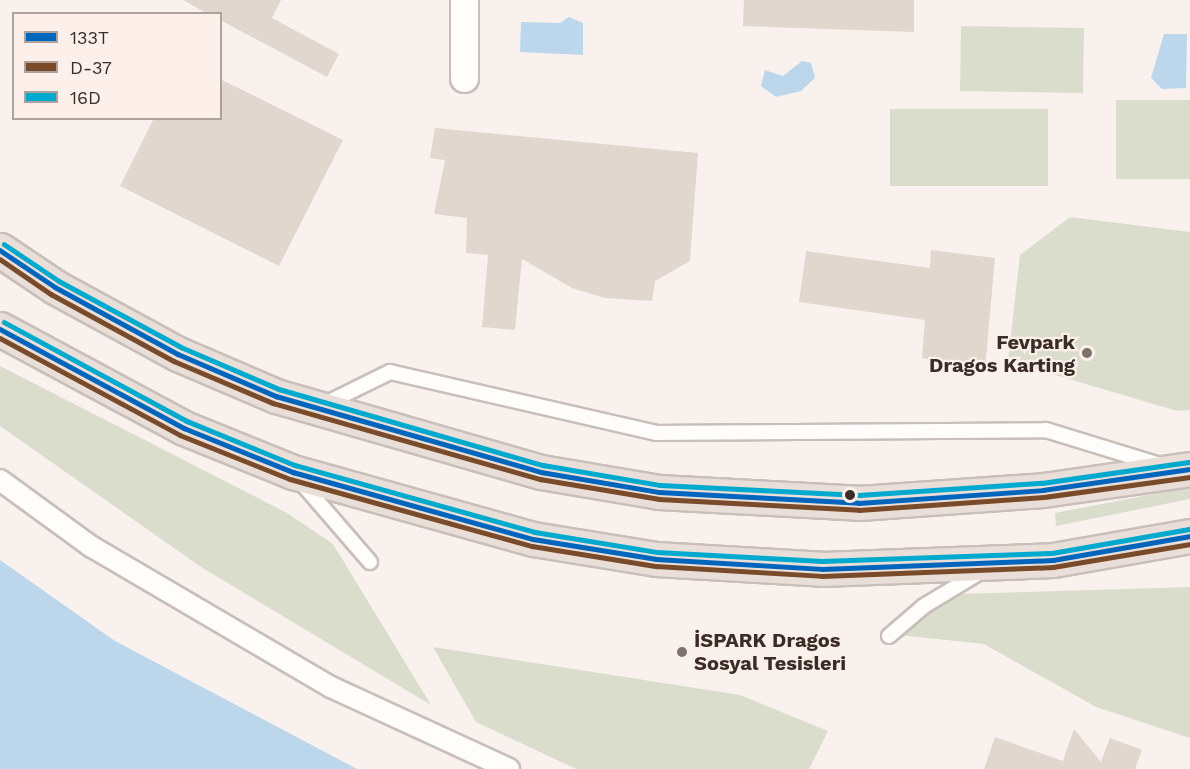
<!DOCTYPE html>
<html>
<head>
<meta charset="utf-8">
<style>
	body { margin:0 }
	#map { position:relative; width:1190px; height:769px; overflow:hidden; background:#f8f1ee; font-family:"Work Sans",sans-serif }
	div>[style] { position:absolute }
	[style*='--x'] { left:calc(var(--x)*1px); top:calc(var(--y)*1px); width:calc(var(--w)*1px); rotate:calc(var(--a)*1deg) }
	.green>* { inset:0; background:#dbddcc }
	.water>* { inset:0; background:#bcd7ec }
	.building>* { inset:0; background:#e2d7cf }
	.roads { filter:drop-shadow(2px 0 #c8beba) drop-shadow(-2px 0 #c8beba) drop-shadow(0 2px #c8beba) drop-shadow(0 -2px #c8beba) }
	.service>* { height:14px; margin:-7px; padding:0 7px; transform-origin:7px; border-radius:7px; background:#fefdfc }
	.pedestrian>* { height:20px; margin:-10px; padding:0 10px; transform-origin:10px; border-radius:10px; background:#fefdfc }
	.minor>* { height:27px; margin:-13.5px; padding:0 13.5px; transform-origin:13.5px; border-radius:13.5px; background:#fefdfc }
	.trunk>* { height:33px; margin:-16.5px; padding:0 16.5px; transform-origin:16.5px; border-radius:16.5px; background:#eaded8 }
	.bus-1>* { height:4.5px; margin:-2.25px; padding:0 2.25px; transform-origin:2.25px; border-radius:2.25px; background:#0065bd }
	.bus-2>* { height:4.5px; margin:-2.25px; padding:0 2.25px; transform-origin:2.25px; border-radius:2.25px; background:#7a4b2a }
	.bus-3>* { height:4.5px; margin:-2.25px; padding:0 2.25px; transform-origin:2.25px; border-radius:2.25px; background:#00a9ce }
	.dots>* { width:16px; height:16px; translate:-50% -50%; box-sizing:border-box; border:3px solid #fdefe9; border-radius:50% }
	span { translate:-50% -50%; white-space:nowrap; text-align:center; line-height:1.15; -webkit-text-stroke:4.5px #fdefe9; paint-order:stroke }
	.poi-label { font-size:20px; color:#3a2d27; font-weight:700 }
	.right { translate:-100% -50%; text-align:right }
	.left { translate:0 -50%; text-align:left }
	.legend { position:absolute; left:12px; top:12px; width:210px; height:108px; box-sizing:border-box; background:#fdefe9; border:2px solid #afa19b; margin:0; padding:8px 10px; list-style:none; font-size:18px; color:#3a2d27 }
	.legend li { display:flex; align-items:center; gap:12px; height:30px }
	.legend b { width:30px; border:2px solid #afa19b }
</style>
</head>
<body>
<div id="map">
	<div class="green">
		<i style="clip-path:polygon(961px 26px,1084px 28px,1083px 93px,960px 91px)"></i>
		<i style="clip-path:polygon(1116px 100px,1190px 100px,1190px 179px,1116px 179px)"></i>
		<i style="clip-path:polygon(890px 109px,1048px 109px,1048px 186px,890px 186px)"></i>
		<i style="clip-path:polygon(1070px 217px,1190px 232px,1190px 410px,1177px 411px,1008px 361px,1020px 255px)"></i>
		<i style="clip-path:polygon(0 366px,287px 513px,333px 544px,431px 705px,201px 567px,0 426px)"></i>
		<i style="clip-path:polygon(1190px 487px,1190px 499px,1056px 526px,1055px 513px)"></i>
		<i style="clip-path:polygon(1190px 587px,1190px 738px,1096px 707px,984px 644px,899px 635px,956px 594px)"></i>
		<i style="clip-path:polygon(433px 647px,740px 695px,828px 731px,809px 769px,576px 769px,476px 722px)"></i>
	</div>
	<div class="water">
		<i style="clip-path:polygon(569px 17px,583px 23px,583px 55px,520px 52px,521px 22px,560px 23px)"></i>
		<i style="clip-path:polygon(1164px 34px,1187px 34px,1186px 88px,1162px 89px,1151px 78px)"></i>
		<i style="clip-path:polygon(802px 61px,811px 63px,815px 78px,801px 91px,776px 97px,761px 86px,765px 70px,783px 76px)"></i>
		<i style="clip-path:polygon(0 560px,115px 641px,357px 769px,0 769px)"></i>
	</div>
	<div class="building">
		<i style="clip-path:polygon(183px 0,281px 0,272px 18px,339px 54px,327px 77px,220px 20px,220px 14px,208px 14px)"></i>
		<i style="clip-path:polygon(744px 0,914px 0,914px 32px,743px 26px)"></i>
		<i style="clip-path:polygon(220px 79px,343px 140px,279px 266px,120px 186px,154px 118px,220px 118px)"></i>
		<i style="clip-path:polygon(435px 128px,698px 153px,690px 261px,655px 281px,652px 301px,605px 298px,572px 288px,522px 259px,515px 330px,482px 327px,488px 255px,466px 253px,467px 218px,434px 214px,445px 160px,430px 158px)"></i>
		<i style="clip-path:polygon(931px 250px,995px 258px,985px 369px,922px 358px,925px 320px,799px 302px,806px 251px,930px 268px)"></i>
		<i style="clip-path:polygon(1074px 729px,1101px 762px,1110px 738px,1142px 750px,1135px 769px,984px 769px,995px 737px,1063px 761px)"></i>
	</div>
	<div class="roads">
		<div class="service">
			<i style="--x:323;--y:405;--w:75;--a:-26.2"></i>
			<i style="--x:390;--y:372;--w:273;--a:12.9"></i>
			<i style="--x:656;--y:433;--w:390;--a:-0.4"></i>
			<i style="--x:1046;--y:430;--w:119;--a:17.1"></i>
			<i style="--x:300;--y:481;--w:107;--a:49.2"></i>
			<i style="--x:889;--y:636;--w:46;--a:-40.6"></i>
			<i style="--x:924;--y:606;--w:68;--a:-31.1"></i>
		</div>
		<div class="pedestrian">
			<i style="--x:0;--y:480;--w:114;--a:36.1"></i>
			<i style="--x:92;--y:547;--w:277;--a:30.4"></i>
			<i style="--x:331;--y:687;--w:196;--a:24.7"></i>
		</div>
		<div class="minor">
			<i style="--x:464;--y:0;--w:78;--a:90"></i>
		</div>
		<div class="trunk">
			<i style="--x:0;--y:250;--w:66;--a:33.9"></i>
			<i style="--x:55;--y:287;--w:140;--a:28.6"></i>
			<i style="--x:178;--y:354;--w:107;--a:23.2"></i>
			<i style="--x:276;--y:396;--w:276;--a:16"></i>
			<i style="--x:541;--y:472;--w:120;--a:9.6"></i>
			<i style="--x:659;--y:492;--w:200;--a:3.1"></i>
			<i style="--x:859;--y:503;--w:184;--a:-4"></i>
			<i style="--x:1043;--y:490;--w:148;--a:-8.1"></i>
			<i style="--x:0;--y:329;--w:209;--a:28.3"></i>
			<i style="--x:184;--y:428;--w:118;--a:22"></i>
			<i style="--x:293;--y:472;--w:249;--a:15.6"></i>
			<i style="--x:533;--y:539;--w:125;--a:9.2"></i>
			<i style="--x:656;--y:559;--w:166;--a:3.4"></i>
			<i style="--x:822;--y:569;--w:231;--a:-2.2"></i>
			<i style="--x:1053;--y:560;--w:139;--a:-9.9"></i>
		</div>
	</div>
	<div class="bus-1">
		<i style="--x:0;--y:250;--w:66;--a:33.9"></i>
		<i style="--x:55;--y:287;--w:140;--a:28.6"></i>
		<i style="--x:178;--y:354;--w:107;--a:23.2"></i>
		<i style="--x:276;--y:396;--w:276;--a:16"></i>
		<i style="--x:541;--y:472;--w:120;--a:9.6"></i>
		<i style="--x:659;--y:492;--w:200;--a:3.1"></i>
		<i style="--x:859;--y:503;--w:184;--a:-4"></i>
		<i style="--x:1043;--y:490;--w:148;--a:-8.1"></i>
		<i style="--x:0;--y:329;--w:209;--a:28.3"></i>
		<i style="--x:184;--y:428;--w:118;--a:22"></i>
		<i style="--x:293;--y:472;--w:249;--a:15.6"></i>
		<i style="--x:533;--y:539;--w:125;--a:9.2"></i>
		<i style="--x:656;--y:559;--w:166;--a:3.4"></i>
		<i style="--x:822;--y:569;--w:231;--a:-2.2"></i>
		<i style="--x:1053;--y:560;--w:139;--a:-9.9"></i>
	</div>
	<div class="bus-2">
		<i style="--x:0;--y:259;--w:62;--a:34.5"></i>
		<i style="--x:51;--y:294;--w:140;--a:28.6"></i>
		<i style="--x:174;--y:361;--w:108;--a:23"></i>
		<i style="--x:273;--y:403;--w:278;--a:15.9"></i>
		<i style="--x:540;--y:479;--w:121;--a:9.5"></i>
		<i style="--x:659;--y:499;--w:200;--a:3.1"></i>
		<i style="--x:859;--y:510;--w:185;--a:-4"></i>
		<i style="--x:1044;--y:497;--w:147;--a:-7.8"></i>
		<i style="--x:0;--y:338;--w:204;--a:28.3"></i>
		<i style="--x:180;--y:435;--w:118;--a:21.8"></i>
		<i style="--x:290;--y:479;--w:251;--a:15.5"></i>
		<i style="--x:532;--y:546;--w:126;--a:9.2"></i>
		<i style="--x:656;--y:566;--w:166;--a:3.4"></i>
		<i style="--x:822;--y:576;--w:231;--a:-2.2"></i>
		<i style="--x:1053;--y:567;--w:139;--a:-9.5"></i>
	</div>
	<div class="bus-3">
		<i style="--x:4;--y:244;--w:66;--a:33.9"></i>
		<i style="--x:59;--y:281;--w:139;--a:28.4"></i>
		<i style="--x:181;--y:347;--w:107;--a:23.2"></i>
		<i style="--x:279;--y:389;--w:275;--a:16.1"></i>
		<i style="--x:543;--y:465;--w:119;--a:9.7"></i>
		<i style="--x:660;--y:485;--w:199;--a:2.9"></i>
		<i style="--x:859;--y:495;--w:183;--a:-3.8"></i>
		<i style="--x:1042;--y:483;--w:148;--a:-8.1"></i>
		<i style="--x:4;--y:322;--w:208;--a:28.4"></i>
		<i style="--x:187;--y:421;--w:117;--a:22.2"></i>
		<i style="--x:295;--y:465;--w:249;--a:15.6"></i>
		<i style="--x:535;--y:532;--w:124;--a:9.3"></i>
		<i style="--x:657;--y:552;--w:165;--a:3.1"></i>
		<i style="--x:822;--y:561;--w:230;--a:-2"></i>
		<i style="--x:1052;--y:553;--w:139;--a:-9.9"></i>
	</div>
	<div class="dots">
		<i style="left:1087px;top:353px;background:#7c726d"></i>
		<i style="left:850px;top:495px;background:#3a2d27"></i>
		<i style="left:682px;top:652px;background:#7c726d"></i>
	</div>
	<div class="poi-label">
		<span class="right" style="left:1075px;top:354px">Fevpark<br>Dragos Karting</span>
		<span class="left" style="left:694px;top:652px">İSPARK Dragos<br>Sosyal Tesisleri</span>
	</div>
	<ul class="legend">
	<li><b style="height:8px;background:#0065bd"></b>133T</li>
	<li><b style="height:8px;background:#7a4b2a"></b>D-37</li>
	<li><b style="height:8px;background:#00a9ce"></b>16D</li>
	</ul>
</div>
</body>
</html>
